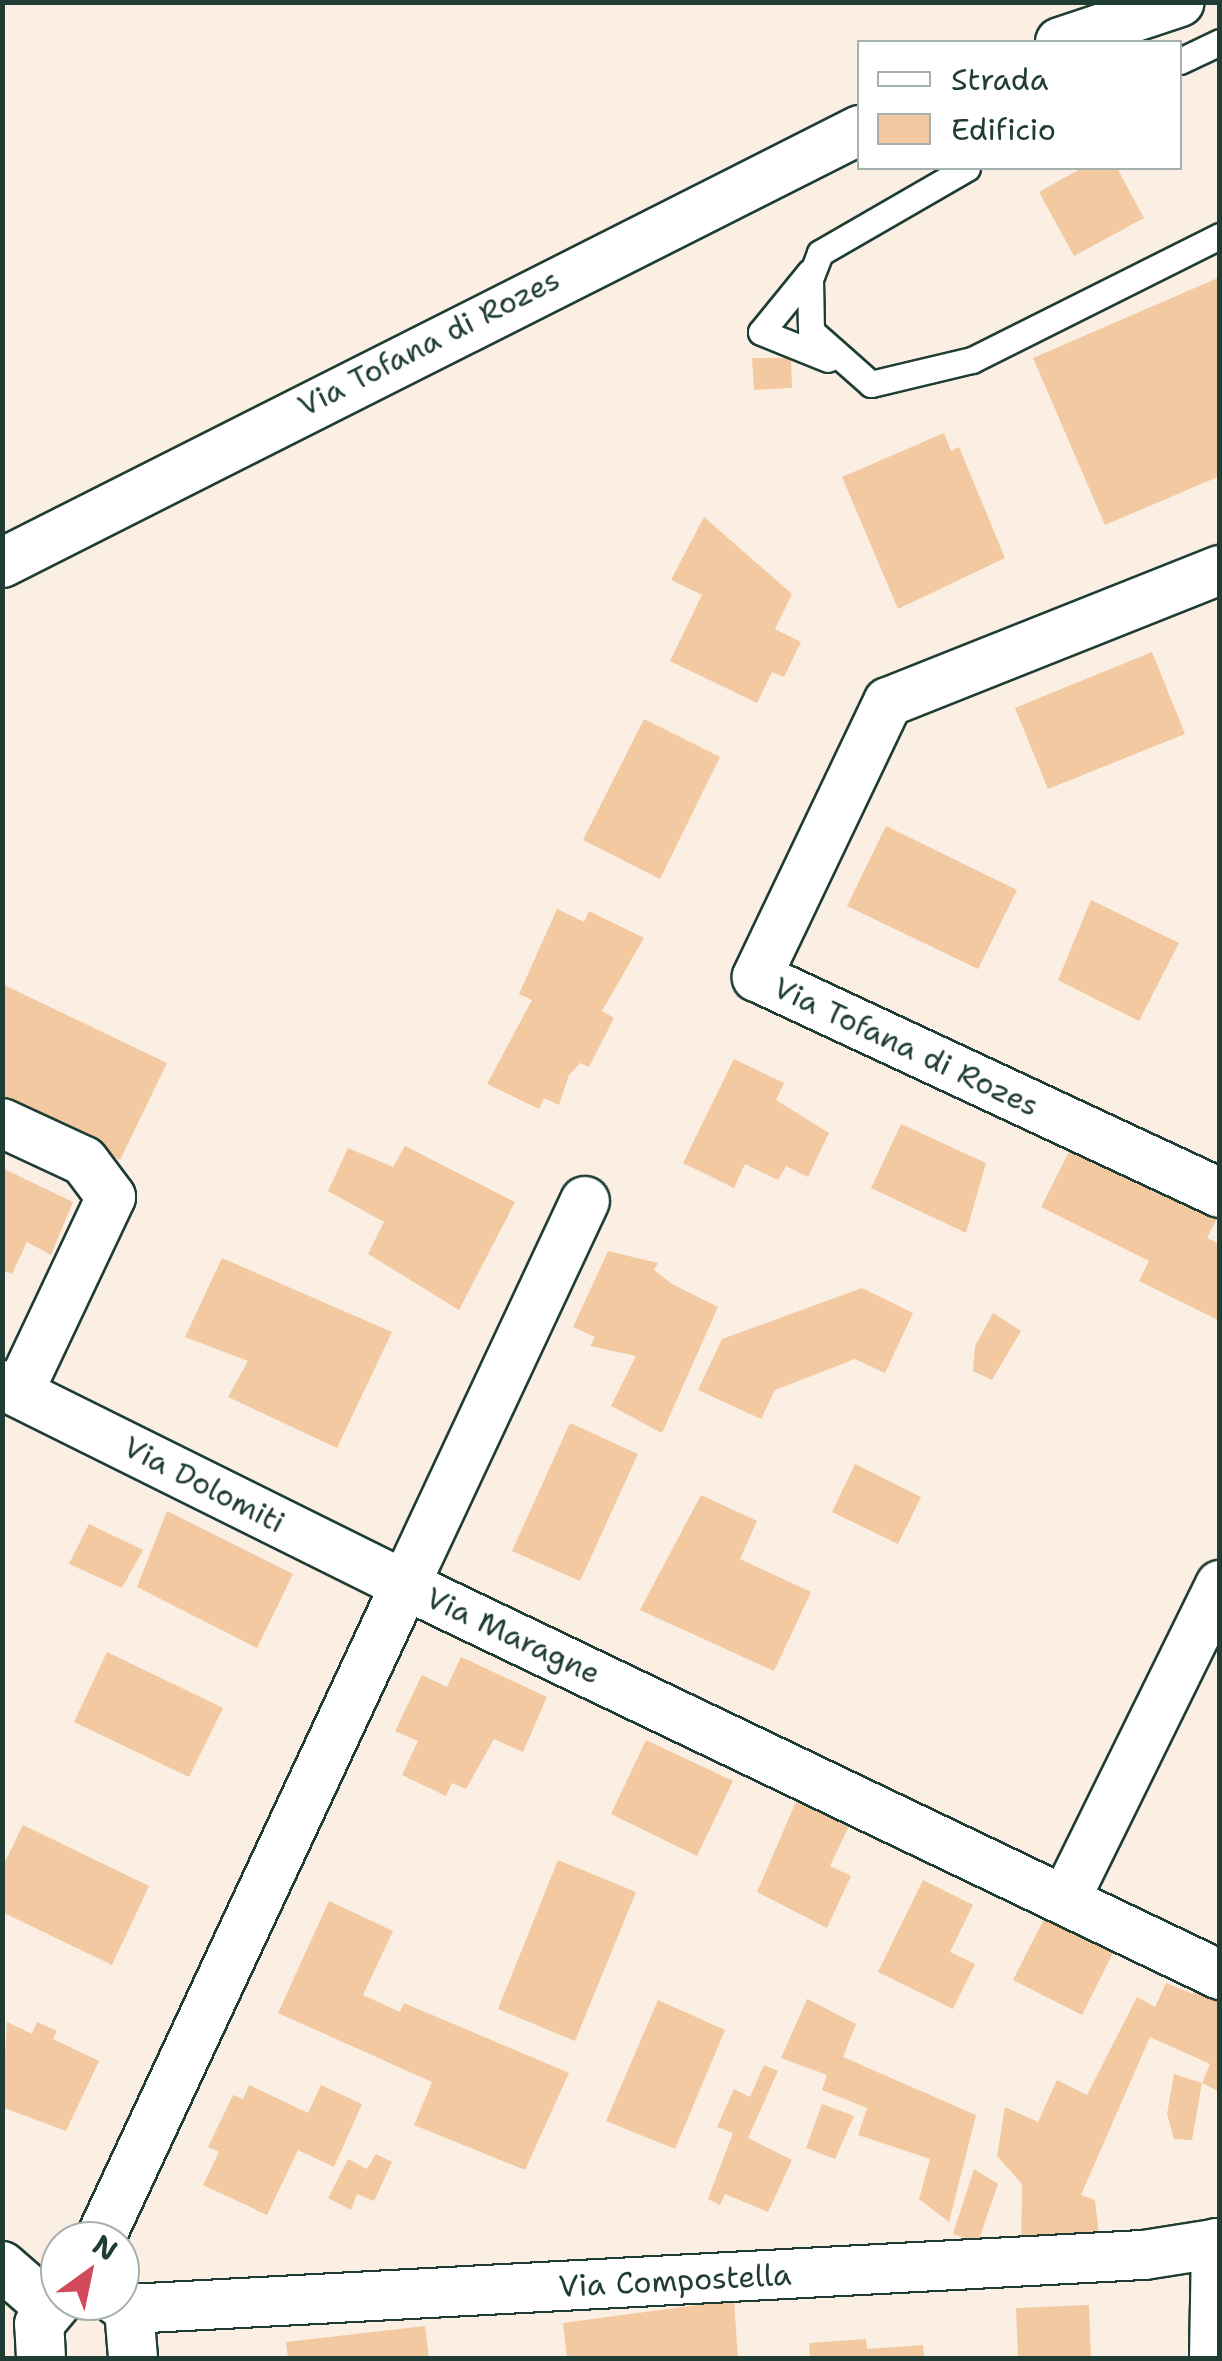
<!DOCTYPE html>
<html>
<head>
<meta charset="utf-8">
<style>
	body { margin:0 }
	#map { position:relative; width:1222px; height:2361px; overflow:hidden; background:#fbefe3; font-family:"Shantell Sans",sans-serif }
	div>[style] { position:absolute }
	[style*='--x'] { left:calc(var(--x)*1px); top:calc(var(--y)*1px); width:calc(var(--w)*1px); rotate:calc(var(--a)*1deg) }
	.building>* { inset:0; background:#f2c9a1 }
	.roads { filter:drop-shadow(2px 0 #1f3d34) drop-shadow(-2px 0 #1f3d34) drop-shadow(0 2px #1f3d34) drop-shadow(0 -2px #1f3d34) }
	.service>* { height:25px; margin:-12.5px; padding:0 12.5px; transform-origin:12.5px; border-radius:12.5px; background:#fff }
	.minor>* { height:48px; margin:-24px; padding:0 24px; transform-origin:24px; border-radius:24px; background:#fff }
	span { translate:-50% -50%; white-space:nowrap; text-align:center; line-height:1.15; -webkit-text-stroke:8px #fff; paint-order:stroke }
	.street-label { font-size:30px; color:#1f3d34 }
	.frame { position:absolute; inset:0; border:5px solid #1f3d34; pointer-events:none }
	.legend { position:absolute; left:857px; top:40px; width:325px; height:130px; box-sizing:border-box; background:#fff; border:2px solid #a5b1ae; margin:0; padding:12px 18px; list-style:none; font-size:30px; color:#1f3d34 }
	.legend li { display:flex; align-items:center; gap:20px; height:50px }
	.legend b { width:50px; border:2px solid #a5b1ae }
	.north { position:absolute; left:40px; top:2221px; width:100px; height:100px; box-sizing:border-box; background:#fff; border:2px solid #a5b1ae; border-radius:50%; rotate:33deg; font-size:28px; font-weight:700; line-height:40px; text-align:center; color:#1f3d34 }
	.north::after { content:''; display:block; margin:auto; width:35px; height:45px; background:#d1495b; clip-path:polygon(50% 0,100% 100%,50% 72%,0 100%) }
</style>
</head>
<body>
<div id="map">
	<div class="building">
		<i style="clip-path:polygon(1082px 168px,1117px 168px,1144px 218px,1074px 256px,1039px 192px)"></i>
		<i style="clip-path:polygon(1220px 277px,1220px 476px,1105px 525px,1033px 358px)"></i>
		<i style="clip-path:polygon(752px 358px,791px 358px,792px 388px,754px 390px)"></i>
		<i style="clip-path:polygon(944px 433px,951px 451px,959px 447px,1005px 558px,898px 609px,842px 477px)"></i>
		<i style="clip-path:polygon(704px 517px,792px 594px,775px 629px,801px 642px,784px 677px,772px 672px,757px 703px,670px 661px,702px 595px,671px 580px)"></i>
		<i style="clip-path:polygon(1152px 652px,1185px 734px,1048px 789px,1015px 708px)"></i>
		<i style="clip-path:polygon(644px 719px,720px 757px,660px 879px,583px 840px)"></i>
		<i style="clip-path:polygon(886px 826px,1017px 890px,978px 969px,847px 906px)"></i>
		<i style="clip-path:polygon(1091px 900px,1179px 943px,1139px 1021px,1058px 980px)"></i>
		<i style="clip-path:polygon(557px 909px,584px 922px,589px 911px,644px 938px,602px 1011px,614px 1018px,589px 1067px,580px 1063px,569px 1075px,559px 1105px,544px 1098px,539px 1109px,487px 1084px,532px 1000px,519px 994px)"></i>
		<i style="clip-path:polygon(2px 984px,167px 1063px,120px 1160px,2px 1105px)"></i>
		<i style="clip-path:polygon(734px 1059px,784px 1083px,776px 1100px,829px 1133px,808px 1177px,786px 1166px,778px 1180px,745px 1164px,734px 1188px,683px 1163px)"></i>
		<i style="clip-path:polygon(901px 1124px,986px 1163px,966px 1233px,871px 1188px)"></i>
		<i style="clip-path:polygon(1076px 1138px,1220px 1213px,1207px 1238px,1220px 1244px,1220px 1321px,1139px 1281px,1149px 1261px,1041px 1207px)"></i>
		<i style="clip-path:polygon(405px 1146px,515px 1202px,459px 1310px,368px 1254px,384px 1222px,328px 1191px,348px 1148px,393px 1167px)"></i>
		<i style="clip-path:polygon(2px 1168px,73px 1202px,51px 1255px,27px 1242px,12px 1274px,2px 1270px)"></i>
		<i style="clip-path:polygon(608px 1251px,658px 1263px,654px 1270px,672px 1284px,718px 1307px,662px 1433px,611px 1406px,636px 1356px,590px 1346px,595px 1337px,573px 1327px)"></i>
		<i style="clip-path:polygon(222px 1258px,392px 1332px,337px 1448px,228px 1397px,248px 1361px,185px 1337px)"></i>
		<i style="clip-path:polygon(862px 1288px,913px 1313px,885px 1373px,855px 1359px,775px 1390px,761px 1419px,698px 1390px,722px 1339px)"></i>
		<i style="clip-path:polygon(993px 1313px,1021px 1331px,992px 1380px,973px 1371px,975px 1346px)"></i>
		<i style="clip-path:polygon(570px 1423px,638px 1454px,580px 1581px,512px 1551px)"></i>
		<i style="clip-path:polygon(855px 1464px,921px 1497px,898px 1544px,832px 1512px)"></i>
		<i style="clip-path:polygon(701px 1495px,757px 1521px,740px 1559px,811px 1592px,774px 1671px,640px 1610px)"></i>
		<i style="clip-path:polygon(167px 1511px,293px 1574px,257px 1648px,137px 1587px)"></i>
		<i style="clip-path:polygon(89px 1524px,143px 1550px,122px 1588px,69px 1564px)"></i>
		<i style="clip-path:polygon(107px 1652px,223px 1708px,189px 1777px,74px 1722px)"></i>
		<i style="clip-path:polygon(461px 1657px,547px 1697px,523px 1752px,494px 1739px,466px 1789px,452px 1783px,446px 1796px,402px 1775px,418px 1741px,395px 1731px,422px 1675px,447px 1687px)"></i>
		<i style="clip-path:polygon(646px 1740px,733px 1781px,697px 1856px,611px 1814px)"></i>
		<i style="clip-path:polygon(798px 1797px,851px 1822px,830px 1866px,851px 1876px,827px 1928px,757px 1892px)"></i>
		<i style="clip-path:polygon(23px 1825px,149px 1886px,112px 1965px,2px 1912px,2px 1868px)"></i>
		<i style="clip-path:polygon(558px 1860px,636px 1892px,575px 2041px,498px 2009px)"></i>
		<i style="clip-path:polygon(923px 1880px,973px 1905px,950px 1952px,975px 1964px,953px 2009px,878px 1972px)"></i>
		<i style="clip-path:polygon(329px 1901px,393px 1931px,363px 1995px,400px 2012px,404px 2003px,569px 2073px,525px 2170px,414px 2125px,432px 2082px,278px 2013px)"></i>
		<i style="clip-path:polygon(1048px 1911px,1117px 1945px,1082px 2015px,1013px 1980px)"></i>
		<i style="clip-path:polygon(1200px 1977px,1220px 1987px,1220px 2092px,1202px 2083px,1210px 2064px,1150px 2037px,1081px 2195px,1095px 2200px,1101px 2252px,1021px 2257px,1022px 2184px,997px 2156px,1005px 2107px,1038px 2122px,1057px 2080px,1087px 2095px,1137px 1997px,1155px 2007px,1166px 1983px,1193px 1994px)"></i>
		<i style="clip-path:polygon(807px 1999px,856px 2024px,843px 2057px,976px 2115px,949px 2222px,919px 2199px,930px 2159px,858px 2135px,867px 2108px,822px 2090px,827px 2075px,781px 2058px)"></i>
		<i style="clip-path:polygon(658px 2000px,725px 2030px,675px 2149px,606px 2121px)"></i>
		<i style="clip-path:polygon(7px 2022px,32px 2034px,37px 2022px,57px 2031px,53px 2039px,99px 2061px,66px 2131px,2px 2107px)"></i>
		<i style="clip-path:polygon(764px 2065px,778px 2071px,748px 2138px,792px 2160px,768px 2212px,725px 2194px,720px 2205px,708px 2199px,733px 2133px,717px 2127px,734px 2089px,750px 2097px)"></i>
		<i style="clip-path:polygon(1174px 2074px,1202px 2083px,1192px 2140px,1174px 2139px,1167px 2114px)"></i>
		<i style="clip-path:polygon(249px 2085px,308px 2113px,321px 2085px,362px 2104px,334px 2167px,298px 2150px,267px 2215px,203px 2185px,219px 2152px,208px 2147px,233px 2095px,243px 2099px)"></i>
		<i style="clip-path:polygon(822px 2104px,854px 2116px,835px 2159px,806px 2148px)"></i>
		<i style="clip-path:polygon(376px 2154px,392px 2162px,374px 2201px,357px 2194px,351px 2210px,328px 2198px,348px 2159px,367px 2169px)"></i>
		<i style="clip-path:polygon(974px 2169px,998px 2184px,978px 2242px,953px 2234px)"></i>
		<i style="clip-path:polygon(734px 2300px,738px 2358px,567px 2358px,563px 2323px)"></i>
		<i style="clip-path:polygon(1089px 2305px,1091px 2358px,1018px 2358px,1016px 2308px)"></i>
		<i style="clip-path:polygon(425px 2326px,429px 2358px,288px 2358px,286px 2342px)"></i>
		<i style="clip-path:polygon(866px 2339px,867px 2349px,923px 2345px,924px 2358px,810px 2358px,809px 2343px)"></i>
	</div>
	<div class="roads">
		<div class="service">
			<i style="--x:1180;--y:61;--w:44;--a:-25.4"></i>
			<i style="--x:967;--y:168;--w:170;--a:150"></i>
			<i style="--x:820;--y:253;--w:28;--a:111"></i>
			<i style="--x:810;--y:279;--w:52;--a:88.9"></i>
			<i style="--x:811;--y:331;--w:80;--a:41.5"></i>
			<i style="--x:871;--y:384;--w:104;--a:-13.4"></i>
			<i style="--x:972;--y:360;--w:277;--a:-26.6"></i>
			<i style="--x:810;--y:272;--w:77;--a:129.2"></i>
			<i style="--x:761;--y:332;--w:72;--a:21.9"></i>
		</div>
		<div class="minor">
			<i style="--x:1060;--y:42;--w:126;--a:-18.4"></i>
			<i style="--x:2;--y:563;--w:961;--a:-26.78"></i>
			<i style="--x:1220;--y:570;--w:357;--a:158.3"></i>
			<i style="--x:888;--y:702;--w:305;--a:115.5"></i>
			<i style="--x:757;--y:977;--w:511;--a:25.01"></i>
			<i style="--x:2;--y:1123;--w:90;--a:24.9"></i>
			<i style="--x:84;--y:1161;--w:45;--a:53.1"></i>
			<i style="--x:111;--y:1197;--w:216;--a:115.3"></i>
			<i style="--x:2;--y:1385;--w:450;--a:26.4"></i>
			<i style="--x:405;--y:1585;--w:424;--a:-64.9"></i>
			<i style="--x:1066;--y:1898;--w:349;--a:-63.8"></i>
			<i style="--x:99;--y:2241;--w:724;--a:-64.99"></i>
			<i style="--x:405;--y:1585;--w:904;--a:25.57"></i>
			<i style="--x:2;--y:2266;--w:62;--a:41.1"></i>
			<i style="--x:117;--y:2301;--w:14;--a:34"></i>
			<i style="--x:129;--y:2309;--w:49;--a:85.3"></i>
			<i style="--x:129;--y:2309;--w:1016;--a:-3.05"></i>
			<i style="--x:1144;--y:2255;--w:77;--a:-9"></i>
			<i style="--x:41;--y:2358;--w:34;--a:-93"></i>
			<i style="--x:39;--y:2324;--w:33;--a:-50"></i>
			<i style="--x:1214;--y:2358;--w:115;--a:-89"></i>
		</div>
	</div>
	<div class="street-label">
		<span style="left:429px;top:343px;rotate:-27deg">Via Tofana di Rozes</span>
		<span style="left:906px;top:1047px;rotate:25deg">Via Tofana di Rozes</span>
		<span style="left:204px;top:1485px;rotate:27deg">Via Dolomiti</span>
		<span style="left:513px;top:1636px;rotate:25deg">Via Maragne</span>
		<span style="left:675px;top:2281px;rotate:-3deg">Via Compostella</span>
	</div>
	<div class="frame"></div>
	<ul class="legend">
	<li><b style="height:12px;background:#fff"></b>Strada</li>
	<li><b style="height:28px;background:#f2c9a1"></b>Edificio</li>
	</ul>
	<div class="north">N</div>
</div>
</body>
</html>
